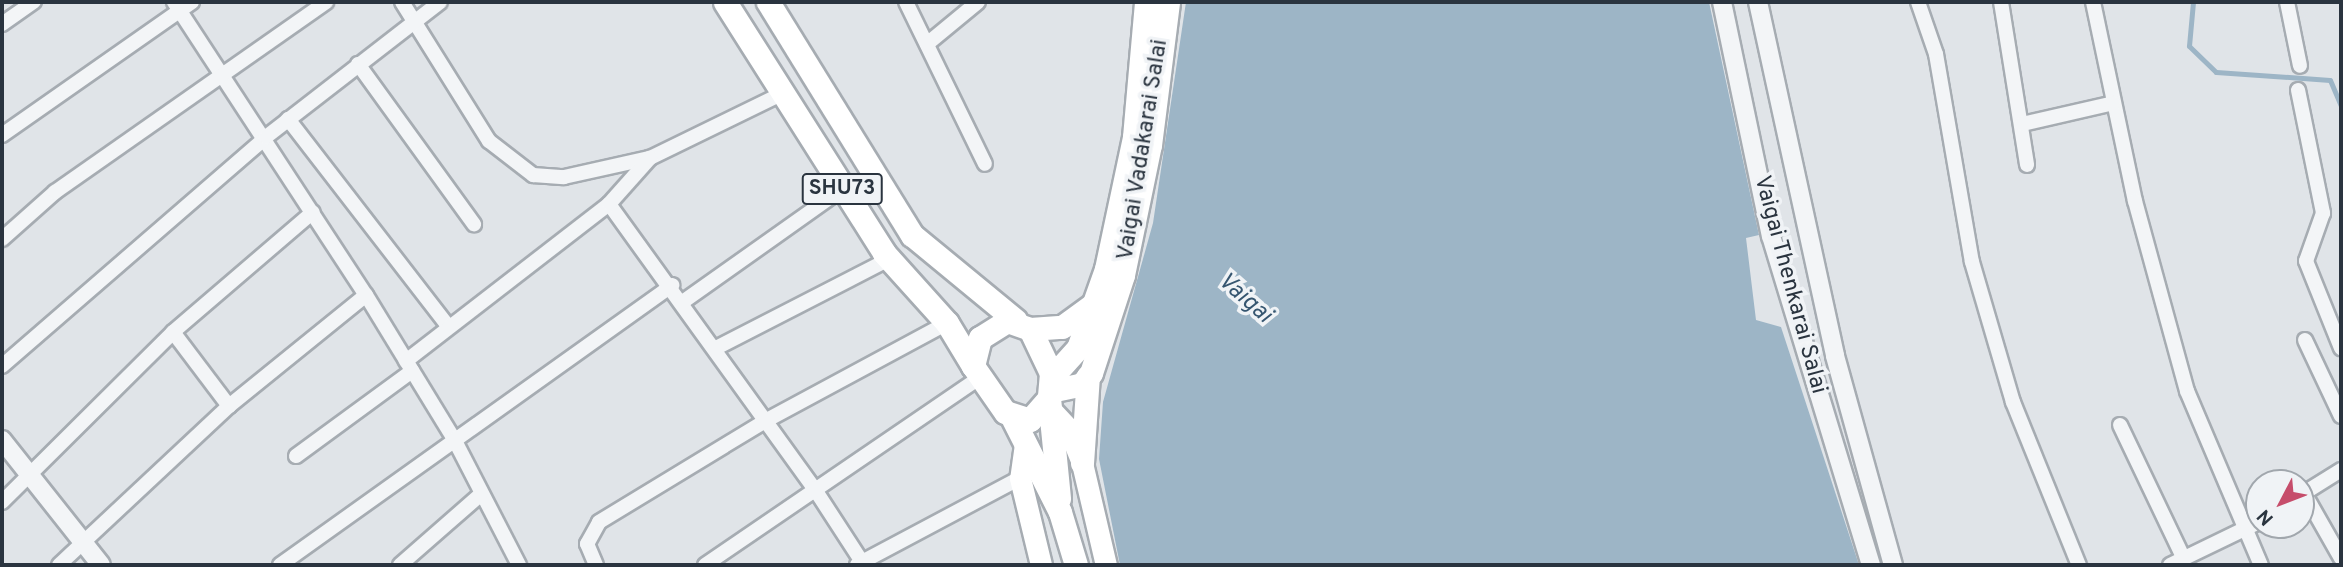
<!DOCTYPE html>
<html>
<head>
<meta charset="utf-8">
<style>
	body { margin:0 }
	#map { position:relative; width:2343px; height:567px; overflow:hidden; background:#e0e4e8; font-family:Overpass,sans-serif }
	div>[style] { position:absolute }
	[style*='--x'] { left:calc(var(--x)*1px); top:calc(var(--y)*1px); width:calc(var(--w)*1px); rotate:calc(var(--a)*1deg) }
	.water>* { inset:0; background:#9db5c6 }
	.stream>* { height:5px; margin:-2.5px; padding:0 2.5px; transform-origin:2.5px; border-radius:2.5px; background:#9db5c6 }
	.roads { filter:drop-shadow(2px 0 #a6acb2) drop-shadow(-2px 0 #a6acb2) drop-shadow(0 2px #a6acb2) drop-shadow(0 -2px #a6acb2) }
	.minor>* { height:14px; margin:-7px; padding:0 7px; transform-origin:7px; border-radius:7px; background:#f3f5f7 }
	.tertiary>* { height:18px; margin:-9px; padding:0 9px; transform-origin:9px; border-radius:9px; background:#f3f5f7 }
	.secondary>* { height:21px; margin:-10.5px; padding:0 10.5px; transform-origin:10.5px; border-radius:10.5px; background:#fff }
	.primary>* { height:23px; margin:-11.5px; padding:0 11.5px; transform-origin:11.5px; border-radius:11.5px; background:#fff }
	span { translate:-50% -50%; white-space:nowrap; text-align:center; line-height:1.15; -webkit-text-stroke:7px #f0f3f6; paint-order:stroke }
	.shield-label span { padding:2px 5px; background:#f0f3f6; border:2px solid; border-radius:5px; -webkit-text-stroke-width:0 }
	.shield-label { font-size:21px; color:#2a343f; font-weight:700 }
	.street-label { font-size:23px; color:#2a343f }
	.water-label { font-size:24px; color:#365670; font-style:italic }
	.frame { position:absolute; inset:0; border:4px solid #2a343f; pointer-events:none }
	.north { position:absolute; left:2245px; top:469px; width:70px; height:70px; box-sizing:border-box; background:#f0f3f6; border:2px solid #a1a7ad; border-radius:50%; rotate:228deg; font-size:19px; font-weight:700; line-height:28px; text-align:center; color:#2a343f }
	.north::after { content:''; display:block; margin:auto; width:24px; height:32px; background:#c64d6b; clip-path:polygon(50% 0,100% 100%,50% 72%,0 100%) }
</style>
</head>
<body>
<div id="map">
	<div class="water">
		<i style="clip-path:polygon(1186px 2px,1709px 2px,1759px 235px,1746px 238px,1756px 320px,1781px 327px,1859px 565px,1120px 565px,1099px 459px,1103px 402px,1153px 223px)"></i>
	</div>
	<div class="stream">
		<i style="--x:2193;--y:2;--w:44;--a:95.2"></i>
		<i style="--x:2189;--y:46;--w:37;--a:44"></i>
		<i style="--x:2216;--y:72;--w:114;--a:4"></i>
		<i style="--x:2330;--y:80;--w:28;--a:67"></i>
	</div>
	<div class="roads">
		<div class="minor">
			<i style="--x:174;--y:2;--w:350;--a:56.8"></i>
			<i style="--x:366;--y:295;--w:169;--a:58.6"></i>
			<i style="--x:454;--y:439;--w:142;--a:62.7"></i>
			<i style="--x:402;--y:2;--w:164;--a:58"></i>
			<i style="--x:489;--y:141;--w:56;--a:37.7"></i>
			<i style="--x:533;--y:175;--w:31;--a:4"></i>
			<i style="--x:564;--y:177;--w:88;--a:-12.5"></i>
			<i style="--x:650;--y:158;--w:146;--a:-26"></i>
			<i style="--x:906;--y:2;--w:180;--a:64"></i>
			<i style="--x:1918;--y:2;--w:55;--a:70.9"></i>
			<i style="--x:1936;--y:54;--w:211;--a:80.2"></i>
			<i style="--x:1972;--y:262;--w:146;--a:73.7"></i>
			<i style="--x:2013;--y:402;--w:176;--a:68"></i>
			<i style="--x:2001;--y:2;--w:165;--a:80.9"></i>
			<i style="--x:2093;--y:2;--w:203;--a:78.1"></i>
			<i style="--x:2135;--y:201;--w:197;--a:74.7"></i>
			<i style="--x:2187;--y:391;--w:189;--a:67"></i>
			<i style="--x:2287;--y:2;--w:65;--a:78.5"></i>
			<i style="--x:2;--y:24;--w:39;--a:-35"></i>
			<i style="--x:927;--y:44;--w:66;--a:-39.5"></i>
			<i style="--x:358;--y:64;--w:198;--a:54.1"></i>
			<i style="--x:2298;--y:90;--w:126;--a:78.5"></i>
			<i style="--x:2323;--y:213;--w:51;--a:109.5"></i>
			<i style="--x:2306;--y:261;--w:94;--a:68.1"></i>
			<i style="--x:288;--y:119;--w:262;--a:52.3"></i>
			<i style="--x:2022;--y:124;--w:94;--a:-12.9"></i>
			<i style="--x:2;--y:135;--w:232;--a:-35"></i>
			<i style="--x:609;--y:204;--w:350;--a:54.2"></i>
			<i style="--x:814;--y:488;--w:88;--a:57"></i>
			<i style="--x:862;--y:562;--w:6;--a:149"></i>
			<i style="--x:2;--y:239;--w:71;--a:-41.6"></i>
			<i style="--x:55;--y:192;--w:331;--a:-35"></i>
			<i style="--x:684;--y:301;--w:194;--a:-35.3"></i>
			<i style="--x:173;--y:332;--w:93;--a:52.9"></i>
			<i style="--x:2305;--y:340;--w:84;--a:64.7"></i>
			<i style="--x:716;--y:348;--w:195;--a:-27.2"></i>
			<i style="--x:406;--y:361;--w:257;--a:-37.7"></i>
			<i style="--x:609;--y:204;--w:62;--a:-48.3"></i>
			<i style="--x:2;--y:366;--w:349;--a:-40.9"></i>
			<i style="--x:266;--y:137;--w:220;--a:-37.8"></i>
			<i style="--x:2120;--y:425;--w:148;--a:64.5"></i>
			<i style="--x:296;--y:456;--w:144;--a:-36.2"></i>
			<i style="--x:2304;--y:493;--w:75;--a:60.4"></i>
			<i style="--x:2301;--y:495;--w:47;--a:-32"></i>
			<i style="--x:2;--y:502;--w:241;--a:-44.8"></i>
			<i style="--x:173;--y:332;--w:184;--a:-40.6"></i>
			<i style="--x:862;--y:562;--w:179;--a:-28"></i>
			<i style="--x:59;--y:565;--w:233;--a:-43.1"></i>
			<i style="--x:229;--y:406;--w:176;--a:-39"></i>
			<i style="--x:280;--y:565;--w:482;--a:-35.5"></i>
			<i style="--x:400;--y:565;--w:106;--a:-41.2"></i>
			<i style="--x:596;--y:565;--w:23;--a:-113"></i>
			<i style="--x:587;--y:544;--w:25;--a:-61"></i>
			<i style="--x:599;--y:522;--w:197;--a:-31.3"></i>
			<i style="--x:767;--y:420;--w:204;--a:-28.3"></i>
			<i style="--x:705;--y:565;--w:330;--a:-34.3"></i>
			<i style="--x:2170;--y:565;--w:99;--a:-25.8"></i>
		</div>
		<div class="tertiary">
			<i style="--x:1722;--y:2;--w:239;--a:78.2"></i>
			<i style="--x:1771;--y:236;--w:344;--a:73.1"></i>
			<i style="--x:1758;--y:2;--w:362;--a:77.7"></i>
			<i style="--x:1835;--y:356;--w:217;--a:74.5"></i>
			<i style="--x:2;--y:440;--w:159;--a:51.6"></i>
		</div>
		<div class="secondary">
			<i style="--x:1051;--y:410;--w:25;--a:47"></i>
			<i style="--x:1068;--y:428;--w:38;--a:68"></i>
			<i style="--x:1082;--y:463;--w:105;--a:76.8"></i>
			<i style="--x:1025;--y:444;--w:34;--a:98"></i>
			<i style="--x:1020;--y:478;--w:89;--a:76.4"></i>
		</div>
		<div class="primary">
			<i style="--x:725;--y:2;--w:297;--a:57.6"></i>
			<i style="--x:884;--y:253;--w:94;--a:48"></i>
			<i style="--x:947;--y:323;--w:50;--a:58.8"></i>
			<i style="--x:768;--y:2;--w:274;--a:58.3"></i>
			<i style="--x:912;--y:235;--w:134;--a:39.5"></i>
			<i style="--x:1007;--y:321;--w:24;--a:19"></i>
			<i style="--x:1030;--y:329;--w:49;--a:64.5"></i>
			<i style="--x:1051;--y:373;--w:25;--a:95"></i>
			<i style="--x:1049;--y:398;--w:29;--a:131"></i>
			<i style="--x:1030;--y:420;--w:26;--a:-162"></i>
			<i style="--x:1005;--y:412;--w:56;--a:-124.8"></i>
			<i style="--x:973;--y:366;--w:29;--a:-76"></i>
			<i style="--x:980;--y:338;--w:32;--a:-32"></i>
			<i style="--x:1030;--y:329;--w:32;--a:-4"></i>
			<i style="--x:1062;--y:327;--w:39;--a:-36"></i>
			<i style="--x:1051;--y:378;--w:40;--a:-48"></i>
			<i style="--x:1078;--y:348;--w:84;--a:-70.5"></i>
			<i style="--x:1106;--y:269;--w:135;--a:-78"></i>
			<i style="--x:1134;--y:137;--w:136;--a:-84.9"></i>
			<i style="--x:1050;--y:391;--w:33;--a:-12"></i>
			<i style="--x:1082;--y:384;--w:14;--a:-51"></i>
			<i style="--x:1091;--y:373;--w:103;--a:-71.9"></i>
			<i style="--x:1123;--y:275;--w:133;--a:-78.3"></i>
			<i style="--x:1150;--y:145;--w:144;--a:-82.8"></i>
			<i style="--x:1049;--y:398;--w:101;--a:84.3"></i>
			<i style="--x:1013;--y:419;--w:104;--a:63.2"></i>
			<i style="--x:1060;--y:512;--w:55;--a:73.2"></i>
			<i style="--x:1082;--y:463;--w:87;--a:-86.1"></i>
		</div>
	</div>
	<div class="shield-label">
		<span style="left:842px;top:189px">SHU73</span>
	</div>
	<div class="street-label">
		<span style="left:1144px;top:150px;rotate:-81deg">Vaigai Vadakarai Salai</span>
		<span style="left:1789px;top:285px;rotate:75deg">Vaigai Thenkarai Salai</span>
	</div>
	<div class="water-label">
		<span style="left:1244px;top:299px;rotate:41deg">Vaigai</span>
	</div>
	<div class="frame"></div>
	<div class="north">N</div>
</div>
</body>
</html>
